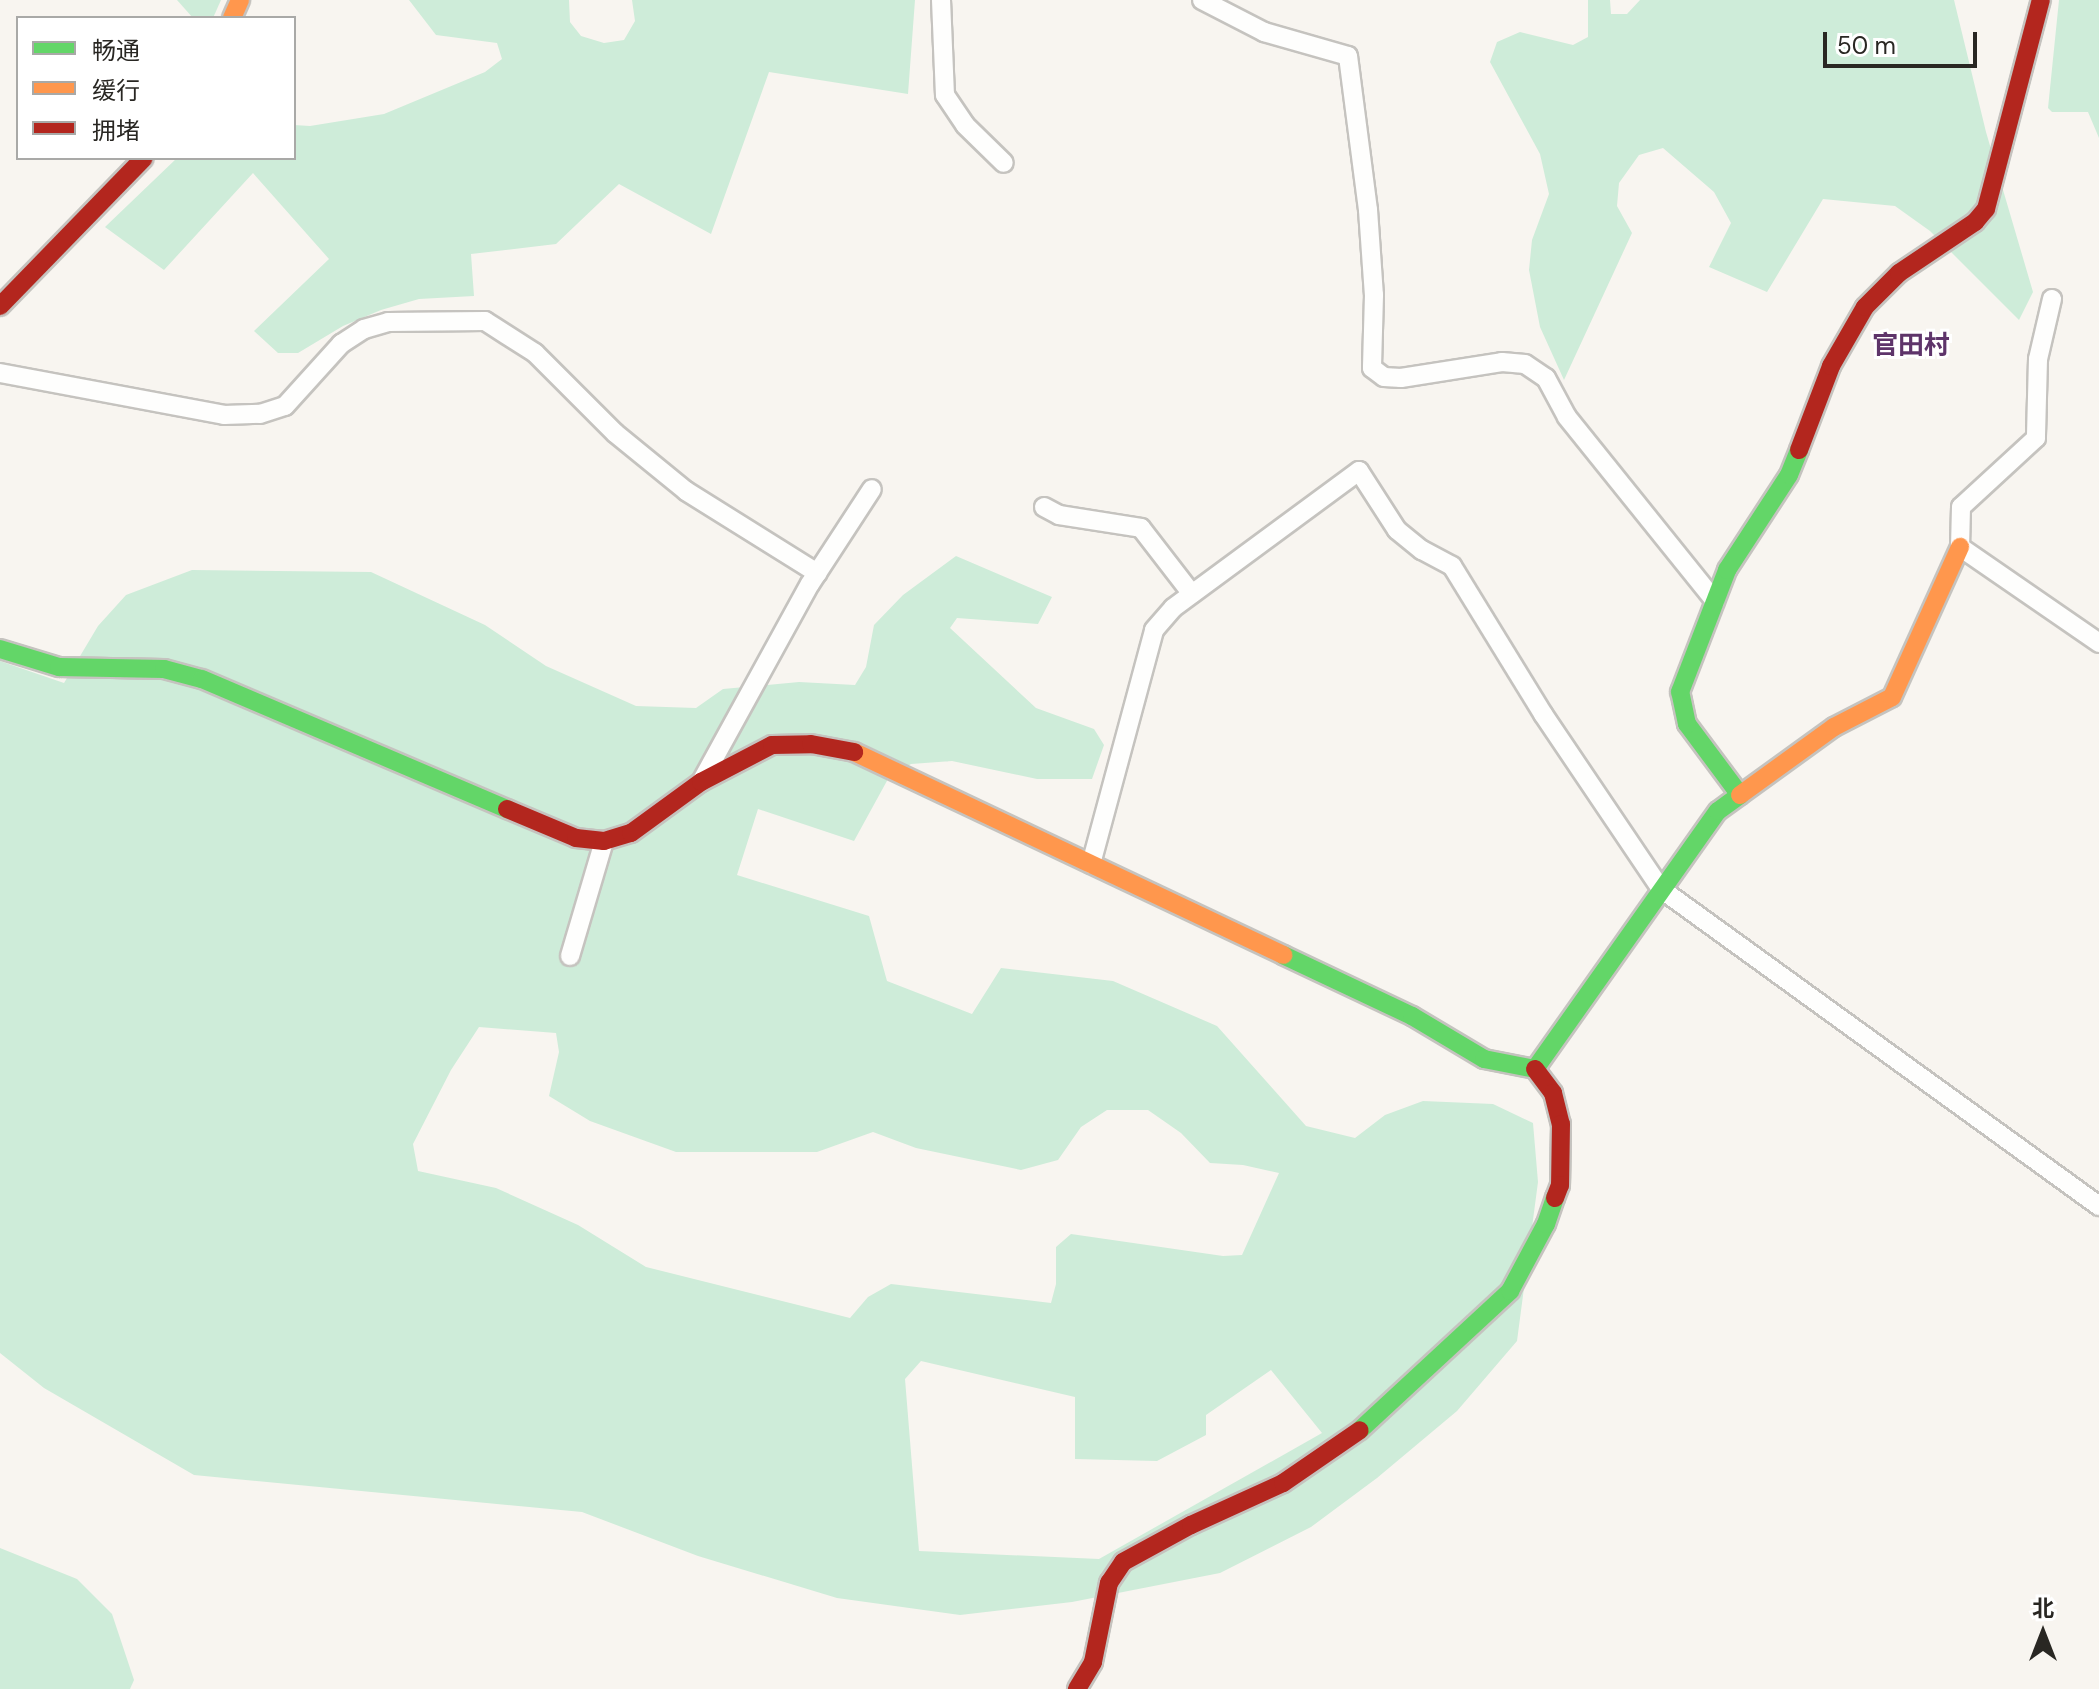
<!DOCTYPE html>
<html>
<head>
<meta charset="utf-8">
<style>
	body { margin:0 }
	#map { position:relative; width:2099px; height:1689px; overflow:hidden; background:#f8f5f0; font-family:"DM Sans","Noto Sans SC",sans-serif }
	div>[style] { position:absolute }
	[style*='--x'] { left:calc(var(--x)*1px); top:calc(var(--y)*1px); width:calc(var(--w)*1px); rotate:calc(var(--a)*1deg) }
	.green>* { inset:0; background:#ceecd9 }
	.roads { filter:drop-shadow(2px 0 #c5c3bf) drop-shadow(-2px 0 #c5c3bf) drop-shadow(0 2px #c5c3bf) drop-shadow(0 -2px #c5c3bf) }
	.street>* { height:18px; margin:-9px; padding:0 9px; transform-origin:9px; border-radius:9px; background:#fefefd }
	.fast>* { height:18px; margin:-9px; padding:0 9px; transform-origin:9px; border-radius:9px; background:#63d668 }
	.slow>* { height:18px; margin:-9px; padding:0 9px; transform-origin:9px; border-radius:9px; background:#ff974d }
	.jam>* { height:18px; margin:-9px; padding:0 9px; transform-origin:9px; border-radius:9px; background:#b3261e }
	span { translate:-50% -50%; white-space:nowrap; text-align:center; line-height:1.15; -webkit-text-stroke:6px #fff; paint-order:stroke }
	.quarter-label { font-size:26px; color:#5e346a; font-weight:700 }
	.legend { position:absolute; left:16px; top:16px; width:280px; height:144px; box-sizing:border-box; background:#fff; border:2px solid #a9a9a7; margin:0; padding:10px 14px; list-style:none; font-size:24px; color:#292723 }
	.legend li { display:flex; align-items:center; gap:16px; height:40px }
	.legend b { width:40px; border:2px solid #a9a9a7 }
	.north { position:absolute; left:2003px; top:1593px; width:80px; height:80px; -webkit-text-stroke:6px #fff; paint-order:stroke; rotate:0deg; font-size:22px; font-weight:700; line-height:32px; text-align:center; color:#292723 }
	.north::after { content:''; display:block; margin:auto; width:28px; height:36px; background:#292723; clip-path:polygon(50% 0,100% 100%,50% 72%,0 100%) }
	.scale { position:absolute; left:1823px; top:32px; width:154px; height:36px; box-sizing:border-box; border:4px solid #292723; border-top:0; padding-left:10px; font-size:24px; line-height:28px; white-space:nowrap; color:#292723; -webkit-text-stroke:6px #fff; paint-order:stroke }
</style>
</head>
<body>
<div id="map">
	<div class="green">
		<i style="clip-path:polygon(177px 0,221px 0,213px 18px,193px 18px)"></i>
		<i style="clip-path:polygon(409px 0,569px 0,570px 22px,581px 36px,604px 43px,624px 40px,635px 21px,632px 0,915px 0,908px 94px,769px 72px,711px 234px,619px 184px,556px 244px,471px 254px,474px 296px,419px 299px,381px 310px,343px 326px,298px 353px,278px 353px,254px 331px,329px 259px,253px 173px,164px 270px,105px 227px,177px 158px,294px 158px,294px 125px,310px 126px,384px 114px,485px 72px,502px 59px,497px 43px,436px 35px)"></i>
		<i style="clip-path:polygon(1588px 0,1610px 0,1611px 14px,1627px 14px,1640px 0,1954px 0,1986px 132px,2033px 292px,2019px 320px,1930px 231px,1895px 206px,1823px 199px,1767px 292px,1709px 267px,1731px 223px,1714px 192px,1663px 148px,1639px 155px,1619px 183px,1617px 206px,1632px 233px,1564px 380px,1540px 327px,1529px 270px,1532px 240px,1549px 194px,1540px 154px,1490px 62px,1497px 42px,1520px 32px,1573px 45px,1588px 37px)"></i>
		<i style="clip-path:polygon(2059px 0,2099px 0,2099px 138px,2088px 112px,2052px 112px,2048px 108px)"></i>
		<i style="clip-path:polygon(evenodd,956px 556px,1052px 597px,1038px 624px,957px 618px,950px 628px,1036px 708px,1094px 729px,1104px 745px,1092px 779px,1037px 779px,952px 761px,911px 764px,888px 779px,854px 841px,758px 809px,737px 875px,869px 916px,887px 981px,972px 1014px,1001px 968px,1113px 981px,1217px 1026px,1306px 1126px,1355px 1138px,1385px 1115px,1423px 1101px,1493px 1104px,1533px 1123px,1538px 1182px,1517px 1341px,1457px 1411px,1377px 1478px,1311px 1527px,1220px 1573px,1072px 1602px,960px 1615px,837px 1598px,698px 1556px,582px 1512px,194px 1475px,44px 1388px,0 1353px,0 661px,64px 683px,98px 626px,126px 595px,192px 570px,371px 572px,485px 625px,546px 666px,636px 706px,696px 708px,723px 689px,799px 682px,855px 685px,866px 667px,874px 625px,903px 595px,956px 556px,479px 1027px,556px 1033px,559px 1052px,549px 1096px,590px 1121px,676px 1152px,817px 1152px,873px 1132px,916px 1148px,1021px 1170px,1058px 1160px,1081px 1127px,1107px 1110px,1148px 1110px,1181px 1133px,1210px 1163px,1243px 1165px,1279px 1173px,1242px 1255px,1223px 1256px,1071px 1234px,1056px 1247px,1056px 1284px,1051px 1303px,891px 1284px,868px 1297px,850px 1318px,646px 1267px,578px 1225px,496px 1188px,418px 1171px,413px 1144px,451px 1070px,479px 1027px,956px 556px,921px 1361px,1075px 1397px,1075px 1459px,1157px 1461px,1206px 1435px,1206px 1415px,1271px 1370px,1322px 1433px,1099px 1559px,919px 1551px,905px 1379px,921px 1361px)"></i>
		<i style="clip-path:polygon(0 1548px,77px 1579px,112px 1614px,134px 1680px,130px 1689px,0 1689px)"></i>
	</div>
	<div class="roads">
		<div class="street">
			<i style="--x:941;--y:0;--w:95;--a:87.6"></i>
			<i style="--x:945;--y:95;--w:36;--a:56"></i>
			<i style="--x:965;--y:125;--w:54;--a:44.3"></i>
			<i style="--x:1202;--y:0;--w:70;--a:27.3"></i>
			<i style="--x:1264;--y:32;--w:87;--a:15.9"></i>
			<i style="--x:1348;--y:56;--w:155;--a:82.6"></i>
			<i style="--x:1368;--y:210;--w:85;--a:86"></i>
			<i style="--x:1374;--y:295;--w:73;--a:91.6"></i>
			<i style="--x:1372;--y:368;--w:15;--a:37"></i>
			<i style="--x:1384;--y:377;--w:17;--a:3"></i>
			<i style="--x:1401;--y:378;--w:102;--a:-9"></i>
			<i style="--x:1502;--y:362;--w:23;--a:5"></i>
			<i style="--x:1525;--y:364;--w:25;--a:34"></i>
			<i style="--x:1546;--y:378;--w:44;--a:61.7"></i>
			<i style="--x:1567;--y:417;--w:236;--a:51.2"></i>
			<i style="--x:2052;--y:299;--w:62;--a:103.1"></i>
			<i style="--x:2038;--y:359;--w:79;--a:91.5"></i>
			<i style="--x:2036;--y:438;--w:102;--a:137.4"></i>
			<i style="--x:1961;--y:507;--w:40;--a:91.4"></i>
			<i style="--x:1960;--y:547;--w:169;--a:34.6"></i>
			<i style="--x:0;--y:373;--w:228;--a:10.6"></i>
			<i style="--x:224;--y:415;--w:36;--a:-2"></i>
			<i style="--x:260;--y:414;--w:26;--a:-18"></i>
			<i style="--x:285;--y:406;--w:84;--a:-47.9"></i>
			<i style="--x:341;--y:344;--w:27;--a:-33"></i>
			<i style="--x:364;--y:329;--w:25;--a:-16"></i>
			<i style="--x:388;--y:322;--w:97;--a:-0.6"></i>
			<i style="--x:485;--y:321;--w:59;--a:32.6"></i>
			<i style="--x:535;--y:353;--w:113;--a:45"></i>
			<i style="--x:615;--y:433;--w:92;--a:39.2"></i>
			<i style="--x:686;--y:491;--w:155;--a:32"></i>
			<i style="--x:1044;--y:507;--w:17;--a:28"></i>
			<i style="--x:1059;--y:515;--w:83;--a:9"></i>
			<i style="--x:1141;--y:528;--w:83;--a:52.3"></i>
			<i style="--x:701;--y:782;--w:226;--a:-61.2"></i>
			<i style="--x:810;--y:584;--w:113;--a:-56.9"></i>
			<i style="--x:1091;--y:864;--w:242;--a:-74.9"></i>
			<i style="--x:1154;--y:630;--w:29;--a:-49"></i>
			<i style="--x:1173;--y:608;--w:231;--a:-36.4"></i>
			<i style="--x:1359;--y:471;--w:70;--a:57.2"></i>
			<i style="--x:1397;--y:530;--w:32;--a:39"></i>
			<i style="--x:1422;--y:550;--w:34;--a:28"></i>
			<i style="--x:1452;--y:566;--w:174;--a:58.4"></i>
			<i style="--x:1543;--y:714;--w:211;--a:56"></i>
			<i style="--x:1661;--y:889;--w:541;--a:35.89"></i>
			<i style="--x:570;--y:956;--w:120;--a:-73.5"></i>
		</div>
		<div class="fast">
			<i style="--x:0;--y:649;--w:62;--a:17"></i>
			<i style="--x:59;--y:667;--w:105;--a:1.1"></i>
			<i style="--x:164;--y:669;--w:39;--a:15"></i>
			<i style="--x:202;--y:679;--w:332;--a:23.1"></i>
			<i style="--x:1740;--y:795;--w:89;--a:-126.7"></i>
			<i style="--x:1687;--y:724;--w:33;--a:-102"></i>
			<i style="--x:1680;--y:692;--w:131;--a:-68.9"></i>
			<i style="--x:1727;--y:570;--w:113;--a:-56.9"></i>
			<i style="--x:1789;--y:475;--w:27;--a:-68"></i>
			<i style="--x:1283;--y:955;--w:143;--a:25.3"></i>
			<i style="--x:1412;--y:1016;--w:84;--a:30.8"></i>
			<i style="--x:1484;--y:1059;--w:52;--a:11.1"></i>
			<i style="--x:1535;--y:1069;--w:316;--a:-54.7"></i>
			<i style="--x:1718;--y:811;--w:27;--a:-36"></i>
			<i style="--x:1360;--y:1430;--w:205;--a:-42.8"></i>
			<i style="--x:1510;--y:1291;--w:76;--a:-61.8"></i>
			<i style="--x:1546;--y:1224;--w:28;--a:-71"></i>
		</div>
		<div class="slow">
			<i style="--x:232;--y:18;--w:20;--a:-66"></i>
			<i style="--x:854;--y:752;--w:475;--a:25.3"></i>
			<i style="--x:1740;--y:795;--w:116;--a:-35.9"></i>
			<i style="--x:1834;--y:727;--w:65;--a:-27.3"></i>
			<i style="--x:1892;--y:697;--w:165;--a:-65.6"></i>
		</div>
		<div class="jam">
			<i style="--x:0;--y:306;--w:206;--a:-45.8"></i>
			<i style="--x:1799;--y:450;--w:90;--a:-69.1"></i>
			<i style="--x:1831;--y:366;--w:68;--a:-60"></i>
			<i style="--x:1865;--y:307;--w:48;--a:-45"></i>
			<i style="--x:1899;--y:273;--w:92;--a:-33.9"></i>
			<i style="--x:1975;--y:222;--w:17;--a:-50"></i>
			<i style="--x:1986;--y:209;--w:216;--a:-75.3"></i>
			<i style="--x:507;--y:809;--w:75;--a:22.8"></i>
			<i style="--x:576;--y:838;--w:28;--a:6"></i>
			<i style="--x:604;--y:841;--w:28;--a:-17"></i>
			<i style="--x:631;--y:833;--w:87;--a:-36.1"></i>
			<i style="--x:701;--y:782;--w:80;--a:-27.5"></i>
			<i style="--x:772;--y:745;--w:39;--a:-1"></i>
			<i style="--x:811;--y:744;--w:44;--a:10.5"></i>
			<i style="--x:1535;--y:1069;--w:30;--a:53"></i>
			<i style="--x:1553;--y:1093;--w:32;--a:76"></i>
			<i style="--x:1561;--y:1124;--w:61;--a:90.9"></i>
			<i style="--x:1560;--y:1185;--w:14;--a:111"></i>
			<i style="--x:1077;--y:1689;--w:31;--a:-59"></i>
			<i style="--x:1093;--y:1662;--w:81;--a:-78.6"></i>
			<i style="--x:1109;--y:1583;--w:25;--a:-56"></i>
			<i style="--x:1123;--y:1562;--w:77;--a:-28.6"></i>
			<i style="--x:1191;--y:1525;--w:101;--a:-24.5"></i>
			<i style="--x:1283;--y:1483;--w:93;--a:-34.5"></i>
		</div>
	</div>
	<div class="quarter-label">
		<span style="left:1911px;top:346px">官田村</span>
	</div>
	<ul class="legend">
	<li><b style="height:10px;background:#63d668"></b>畅通</li>
	<li><b style="height:10px;background:#ff974d"></b>缓行</li>
	<li><b style="height:10px;background:#b3261e"></b>拥堵</li>
	</ul>
	<div class="north">北</div>
	<div class="scale">50 m</div>
</div>
</body>
</html>
